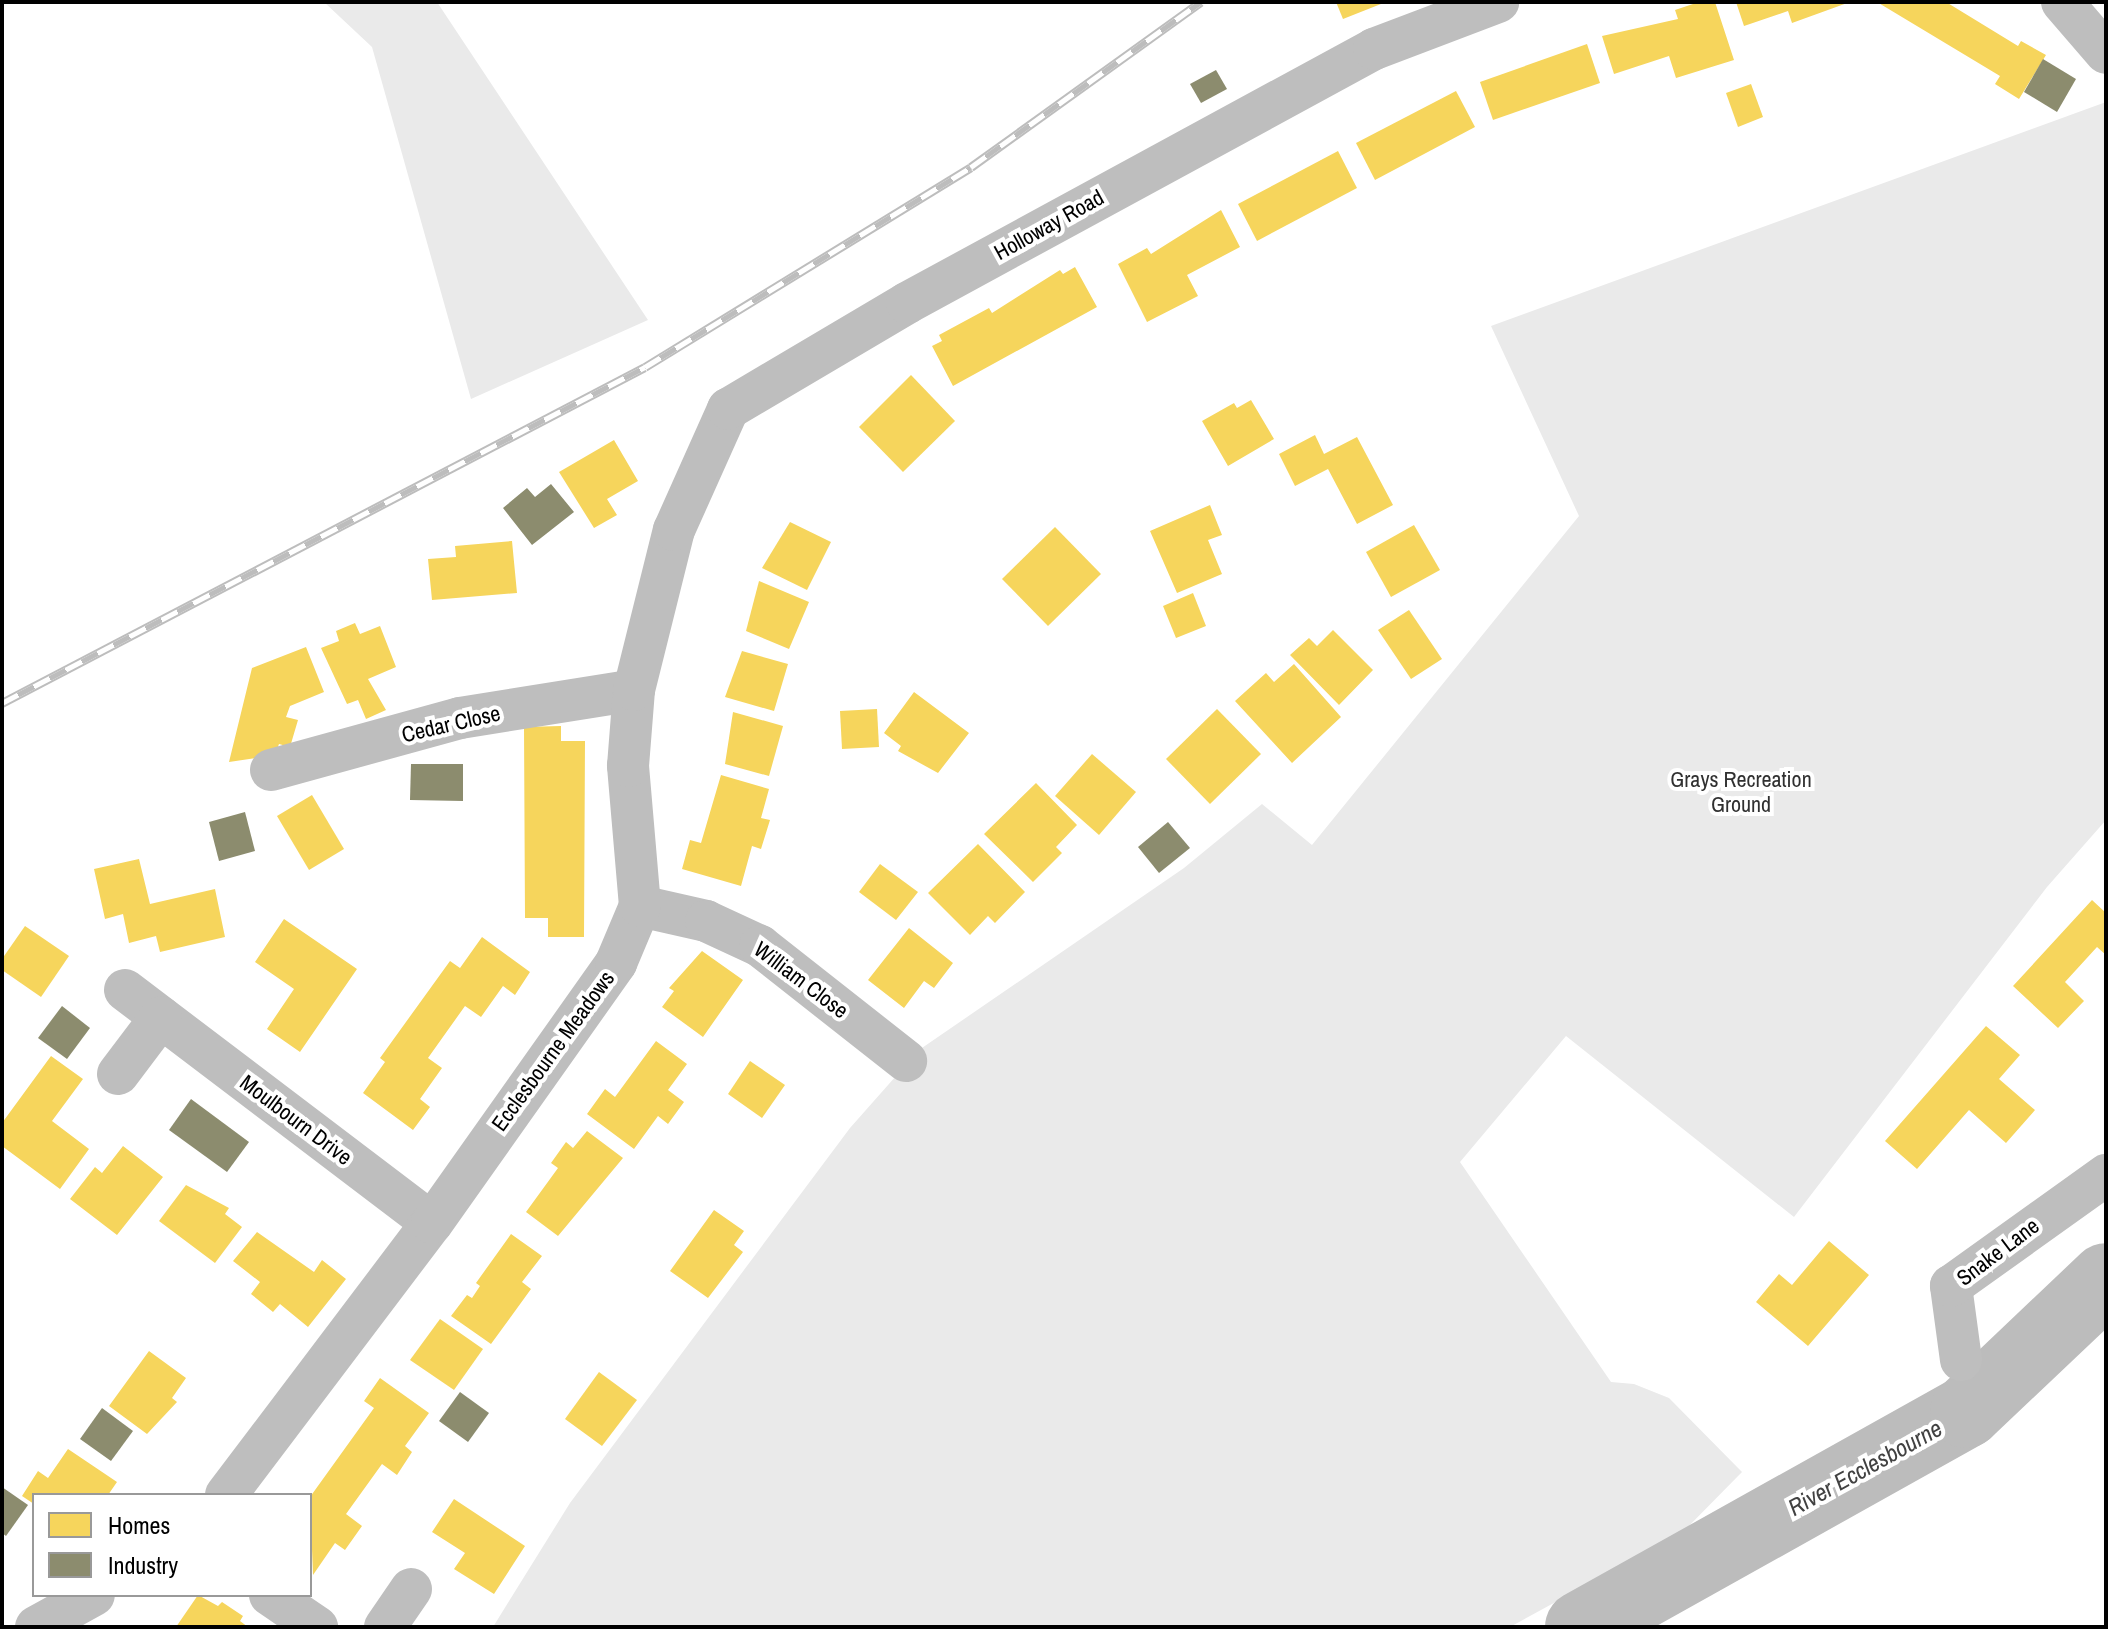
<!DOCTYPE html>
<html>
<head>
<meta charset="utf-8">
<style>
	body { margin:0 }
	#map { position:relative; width:2108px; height:1629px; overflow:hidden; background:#fff; font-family:"Archivo Narrow",sans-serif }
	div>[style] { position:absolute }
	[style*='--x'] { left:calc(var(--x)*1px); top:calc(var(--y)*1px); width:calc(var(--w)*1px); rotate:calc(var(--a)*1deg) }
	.green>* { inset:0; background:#eaeaea }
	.homes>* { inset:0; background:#f6d55c }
	.industry>* { inset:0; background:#8c8c6e }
	.river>* { height:72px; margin:-36px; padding:0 36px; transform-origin:36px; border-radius:36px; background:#bcbcbc }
	.minor>* { height:42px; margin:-21px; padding:0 21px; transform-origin:21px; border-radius:21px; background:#bebebe }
	.rail>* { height:9px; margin-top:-4.5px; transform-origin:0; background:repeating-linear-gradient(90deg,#fff 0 18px,#bdbdbd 0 36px); box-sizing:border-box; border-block:2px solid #bdbdbd }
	span { translate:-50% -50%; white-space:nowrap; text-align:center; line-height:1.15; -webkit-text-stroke:8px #fff; paint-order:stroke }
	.street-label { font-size:22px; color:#000 }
	.park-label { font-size:22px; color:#303030 }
	.water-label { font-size:24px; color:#414141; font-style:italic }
	.frame { position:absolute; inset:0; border:4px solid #000; pointer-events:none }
	.legend { position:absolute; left:32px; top:1493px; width:280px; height:104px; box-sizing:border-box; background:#fff; border:2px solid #999; margin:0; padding:10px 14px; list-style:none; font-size:24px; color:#000 }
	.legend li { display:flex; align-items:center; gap:16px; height:40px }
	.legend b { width:40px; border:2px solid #999 }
</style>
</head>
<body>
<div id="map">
	<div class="green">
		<i style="clip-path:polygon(324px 2px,437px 2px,648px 320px,471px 399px,372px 47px)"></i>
		<i style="clip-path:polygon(2106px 102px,2106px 820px,2047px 887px,1794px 1217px,1566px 1036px,1460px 1162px,1611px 1382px,1634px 1384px,1669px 1398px,1742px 1472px,1682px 1533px,1510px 1627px,493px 1627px,570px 1503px,850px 1128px,919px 1050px,1184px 868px,1262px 804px,1312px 845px,1579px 516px,1491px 326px)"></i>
	</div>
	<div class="homes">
		<i style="clip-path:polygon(1336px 2px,1386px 2px,1343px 19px)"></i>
		<i style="clip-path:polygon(1699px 2px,1715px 2px,1734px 60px,1676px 78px,1669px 56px,1614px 74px,1602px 36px,1678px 19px,1675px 10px)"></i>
		<i style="clip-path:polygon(1736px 2px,1850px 2px,1792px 23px,1788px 11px,1744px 26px)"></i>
		<i style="clip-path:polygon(1877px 2px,1946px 2px,2018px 46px,2021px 41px,2046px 55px,2019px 99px,1995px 84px,2000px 76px)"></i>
		<i style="clip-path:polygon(1587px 44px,1600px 83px,1493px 120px,1480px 82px)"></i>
		<i style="clip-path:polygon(1751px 84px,1763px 117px,1738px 127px,1726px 93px)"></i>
		<i style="clip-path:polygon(1456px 91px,1475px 127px,1375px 180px,1356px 143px)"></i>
		<i style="clip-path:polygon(1338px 151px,1357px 188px,1257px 241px,1238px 204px)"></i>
		<i style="clip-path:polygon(1221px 210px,1240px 247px,1187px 275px,1198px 296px,1147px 322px,1118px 264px,1147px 248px,1151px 254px)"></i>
		<i style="clip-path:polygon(1075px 267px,1097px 307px,953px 386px,932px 346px,942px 341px,939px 335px,989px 308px,992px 313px,1060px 270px,1063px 274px)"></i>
		<i style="clip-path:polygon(911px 375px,955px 421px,903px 472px,859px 427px)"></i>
		<i style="clip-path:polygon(1251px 400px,1274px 439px,1228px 466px,1202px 421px,1234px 403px,1237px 408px)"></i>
		<i style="clip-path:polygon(1315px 435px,1324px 454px,1357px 437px,1393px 505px,1357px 524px,1328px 469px,1295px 486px,1279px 454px)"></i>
		<i style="clip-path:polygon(614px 440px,638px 481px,607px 499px,617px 515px,594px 528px,559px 472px)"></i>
		<i style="clip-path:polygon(1210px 505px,1222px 535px,1208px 540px,1222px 574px,1177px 593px,1150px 531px)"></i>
		<i style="clip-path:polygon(790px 522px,831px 542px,807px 590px,762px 568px)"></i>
		<i style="clip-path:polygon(1414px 525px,1440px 570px,1391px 597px,1366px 552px)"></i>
		<i style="clip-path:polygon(1055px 527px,1101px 574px,1048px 626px,1002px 579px)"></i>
		<i style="clip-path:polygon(512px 541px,517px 593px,432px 600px,428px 559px,456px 557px,455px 546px)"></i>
		<i style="clip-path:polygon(759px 581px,809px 602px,789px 649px,746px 631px)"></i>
		<i style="clip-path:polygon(1193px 593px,1206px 626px,1176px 638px,1163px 606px)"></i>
		<i style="clip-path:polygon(1409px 610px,1442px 659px,1411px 679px,1378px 630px)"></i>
		<i style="clip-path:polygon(355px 623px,360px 634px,380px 626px,396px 667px,368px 679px,386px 710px,366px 719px,358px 700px,347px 704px,321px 648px,339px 641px,336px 631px)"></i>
		<i style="clip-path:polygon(1333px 630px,1373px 670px,1339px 705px,1290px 655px,1309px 638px,1317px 646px)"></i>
		<i style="clip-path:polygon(306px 647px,324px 692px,290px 706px,286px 717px,298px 720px,290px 747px,279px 744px,275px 755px,229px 762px,252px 668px)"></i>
		<i style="clip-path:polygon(742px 651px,788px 664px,774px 711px,725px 697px)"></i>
		<i style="clip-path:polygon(1294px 664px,1341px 717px,1292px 763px,1235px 701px,1266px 673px,1274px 682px)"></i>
		<i style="clip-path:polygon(914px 692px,969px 733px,938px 773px,898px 751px,901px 746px,884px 733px)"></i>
		<i style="clip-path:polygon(877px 709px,879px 747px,842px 749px,840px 711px)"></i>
		<i style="clip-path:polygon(1217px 709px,1261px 754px,1210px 804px,1166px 759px)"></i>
		<i style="clip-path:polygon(733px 712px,783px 726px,769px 776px,725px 764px)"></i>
		<i style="clip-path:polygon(561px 726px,561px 741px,585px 741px,584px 937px,548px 937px,548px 918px,525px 918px,524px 727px)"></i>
		<i style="clip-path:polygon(1092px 754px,1136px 792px,1099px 835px,1055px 796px)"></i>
		<i style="clip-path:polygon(721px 775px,769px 789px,761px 818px,770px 820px,761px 849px,752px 846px,741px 886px,682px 869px,690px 840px,701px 843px)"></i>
		<i style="clip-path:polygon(1036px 783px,1077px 825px,1056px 847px,1062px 853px,1033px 882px,984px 834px)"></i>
		<i style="clip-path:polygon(312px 795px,344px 849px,309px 870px,277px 816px)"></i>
		<i style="clip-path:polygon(978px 844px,1025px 892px,995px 923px,988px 916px,970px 935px,928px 893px)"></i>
		<i style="clip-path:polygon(139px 859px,150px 904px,215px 889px,225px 937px,160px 952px,156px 936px,129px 943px,123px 914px,105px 919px,94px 869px)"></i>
		<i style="clip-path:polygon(880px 864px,918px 892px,896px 920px,859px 892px)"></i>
		<i style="clip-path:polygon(2092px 900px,2106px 913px,2106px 955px,2097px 947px,2065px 982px,2084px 1001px,2058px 1028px,2013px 986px)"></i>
		<i style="clip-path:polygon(284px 919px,357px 969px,300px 1052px,267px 1029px,294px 989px,255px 962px)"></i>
		<i style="clip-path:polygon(25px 926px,69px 956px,41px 997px,2px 970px,2px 959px)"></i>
		<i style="clip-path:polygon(909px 928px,953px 963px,934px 988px,924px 981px,904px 1008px,868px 980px)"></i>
		<i style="clip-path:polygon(482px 937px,530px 972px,515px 995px,503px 986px,481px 1017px,465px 1006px,428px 1058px,442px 1068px,420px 1099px,430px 1107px,413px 1130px,363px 1093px,385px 1062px,380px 1058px,450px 961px,460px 968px)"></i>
		<i style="clip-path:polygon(702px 951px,743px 980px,703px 1037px,662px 1007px,674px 991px,669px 988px)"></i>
		<i style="clip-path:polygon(1986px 1026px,2020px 1055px,1999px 1079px,2035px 1110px,2006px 1143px,1969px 1110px,1917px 1169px,1885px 1141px)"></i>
		<i style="clip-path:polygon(656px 1041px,687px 1064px,668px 1090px,684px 1102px,668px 1124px,658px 1116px,634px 1149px,587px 1114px,605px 1089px,615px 1097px)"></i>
		<i style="clip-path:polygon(51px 1056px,83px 1079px,52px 1121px,89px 1149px,60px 1189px,2px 1146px,2px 1123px)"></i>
		<i style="clip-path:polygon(750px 1061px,785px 1085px,762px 1118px,728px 1094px)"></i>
		<i style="clip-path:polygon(587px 1131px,623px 1158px,558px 1236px,526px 1212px,558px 1168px,551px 1163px,566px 1142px,573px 1148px)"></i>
		<i style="clip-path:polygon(123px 1146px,163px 1177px,117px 1235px,70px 1199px,95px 1167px,102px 1173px)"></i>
		<i style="clip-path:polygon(186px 1185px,229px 1208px,225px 1214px,242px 1227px,215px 1263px,159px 1221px)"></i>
		<i style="clip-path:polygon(714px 1210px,744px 1231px,734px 1245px,743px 1252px,708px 1298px,670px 1271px)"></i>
		<i style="clip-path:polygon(257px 1232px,314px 1272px,322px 1260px,346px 1279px,308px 1327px,280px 1304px,273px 1312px,251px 1294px,260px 1282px,233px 1261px)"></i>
		<i style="clip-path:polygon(511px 1234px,542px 1256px,522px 1282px,531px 1289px,491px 1344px,451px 1316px,467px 1295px,472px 1298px,480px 1286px,476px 1283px)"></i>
		<i style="clip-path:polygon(1829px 1241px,1869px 1275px,1808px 1346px,1756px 1302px,1779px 1274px,1792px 1285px)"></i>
		<i style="clip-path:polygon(440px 1319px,483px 1349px,454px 1390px,410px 1360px)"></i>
		<i style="clip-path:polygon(149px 1351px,186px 1378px,172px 1398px,177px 1402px,147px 1434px,109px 1406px)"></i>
		<i style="clip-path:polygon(599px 1372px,637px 1400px,602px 1446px,565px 1419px)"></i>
		<i style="clip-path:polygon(380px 1378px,429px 1413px,405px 1446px,412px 1452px,397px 1475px,382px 1464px,346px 1514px,362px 1526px,345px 1550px,335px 1543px,313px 1575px,310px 1497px,374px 1408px,364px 1401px)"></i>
		<i style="clip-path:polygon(68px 1449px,117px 1482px,108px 1495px,34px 1495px,34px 1504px,22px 1496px,38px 1471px,48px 1478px)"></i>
		<i style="clip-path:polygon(454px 1499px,525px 1546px,494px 1594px,454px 1569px,465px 1553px,432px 1532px)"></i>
		<i style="clip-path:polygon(198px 1595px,218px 1606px,222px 1602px,243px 1616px,240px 1621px,248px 1627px,176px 1627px)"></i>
	</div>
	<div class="industry">
		<i style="clip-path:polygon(2043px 59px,2076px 79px,2057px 112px,2024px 92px)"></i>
		<i style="clip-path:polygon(1216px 70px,1227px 89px,1201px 103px,1190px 84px)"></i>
		<i style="clip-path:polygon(551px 484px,574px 512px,532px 545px,503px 508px,527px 488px,535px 497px)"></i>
		<i style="clip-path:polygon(411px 764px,463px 764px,463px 801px,410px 800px)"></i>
		<i style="clip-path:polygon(245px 812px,255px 851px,219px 861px,209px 822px)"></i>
		<i style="clip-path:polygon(1168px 822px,1190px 848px,1159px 873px,1138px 847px)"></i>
		<i style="clip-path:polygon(62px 1006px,90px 1028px,67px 1059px,38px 1038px)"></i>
		<i style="clip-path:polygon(191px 1099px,249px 1142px,227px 1172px,169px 1130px)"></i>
		<i style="clip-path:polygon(460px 1392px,489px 1413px,468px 1442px,439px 1421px)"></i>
		<i style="clip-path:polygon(102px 1408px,133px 1431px,111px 1461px,80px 1439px)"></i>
		<i style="clip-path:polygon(2px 1487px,28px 1505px,6px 1536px,2px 1533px)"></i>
	</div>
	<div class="river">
		<i style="--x:1581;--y:1627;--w:441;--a:-29.2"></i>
		<i style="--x:1966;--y:1412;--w:193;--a:-43.5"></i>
	</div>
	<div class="minor">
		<i style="--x:2062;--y:2;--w:67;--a:49.2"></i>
		<i style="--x:271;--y:770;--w:196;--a:-15.4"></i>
		<i style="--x:460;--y:718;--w:176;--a:-9.1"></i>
		<i style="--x:640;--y:906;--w:68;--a:12.8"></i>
		<i style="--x:706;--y:921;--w:60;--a:24.8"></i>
		<i style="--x:760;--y:946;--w:186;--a:38.2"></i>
		<i style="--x:125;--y:990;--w:385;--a:37.2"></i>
		<i style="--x:118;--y:1074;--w:71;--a:-53"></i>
		<i style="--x:1961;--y:1360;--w:75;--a:-97.7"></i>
		<i style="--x:1951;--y:1286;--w:191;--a:-35.6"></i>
		<i style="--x:226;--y:1495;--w:341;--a:-52.9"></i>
		<i style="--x:432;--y:1223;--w:319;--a:-54.7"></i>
		<i style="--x:616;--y:963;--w:62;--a:-67.2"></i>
		<i style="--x:640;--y:906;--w:141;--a:-94.9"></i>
		<i style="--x:628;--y:766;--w:76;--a:-85.5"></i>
		<i style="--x:634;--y:690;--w:165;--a:-76"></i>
		<i style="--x:674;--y:530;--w:133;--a:-65.9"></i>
		<i style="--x:728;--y:409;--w:208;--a:-30.6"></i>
		<i style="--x:907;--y:303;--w:532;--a:-28.54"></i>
		<i style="--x:1374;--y:49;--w:133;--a:-20.8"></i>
		<i style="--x:270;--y:1595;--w:57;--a:34.2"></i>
		<i style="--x:36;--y:1627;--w:66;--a:-28.9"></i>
		<i style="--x:385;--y:1627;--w:46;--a:-55.6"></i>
	</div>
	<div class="rail">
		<i style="--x:2;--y:703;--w:725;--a:-27.59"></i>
		<i style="--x:645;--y:367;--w:382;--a:-31.5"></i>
		<i style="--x:971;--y:167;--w:283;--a:-35.7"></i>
	</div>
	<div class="street-label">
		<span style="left:1049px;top:225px;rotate:-29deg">Holloway Road</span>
		<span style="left:451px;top:724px;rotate:-13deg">Cedar Close</span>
		<span style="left:801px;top:980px;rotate:37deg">William Close</span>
		<span style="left:553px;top:1051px;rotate:-54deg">Ecclesbourne Meadows</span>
		<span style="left:296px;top:1120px;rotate:37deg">Moulbourn Drive</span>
		<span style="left:1998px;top:1252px;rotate:-37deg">Snake Lane</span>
	</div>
	<div class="park-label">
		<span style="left:1741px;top:792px">Grays Recreation<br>Ground</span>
	</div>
	<div class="water-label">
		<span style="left:1865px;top:1468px;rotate:-29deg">River Ecclesbourne</span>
	</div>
	<div class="frame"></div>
	<ul class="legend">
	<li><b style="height:22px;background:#f6d55c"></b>Homes</li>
	<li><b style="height:22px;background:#8c8c6e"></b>Industry</li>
	</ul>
</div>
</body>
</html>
